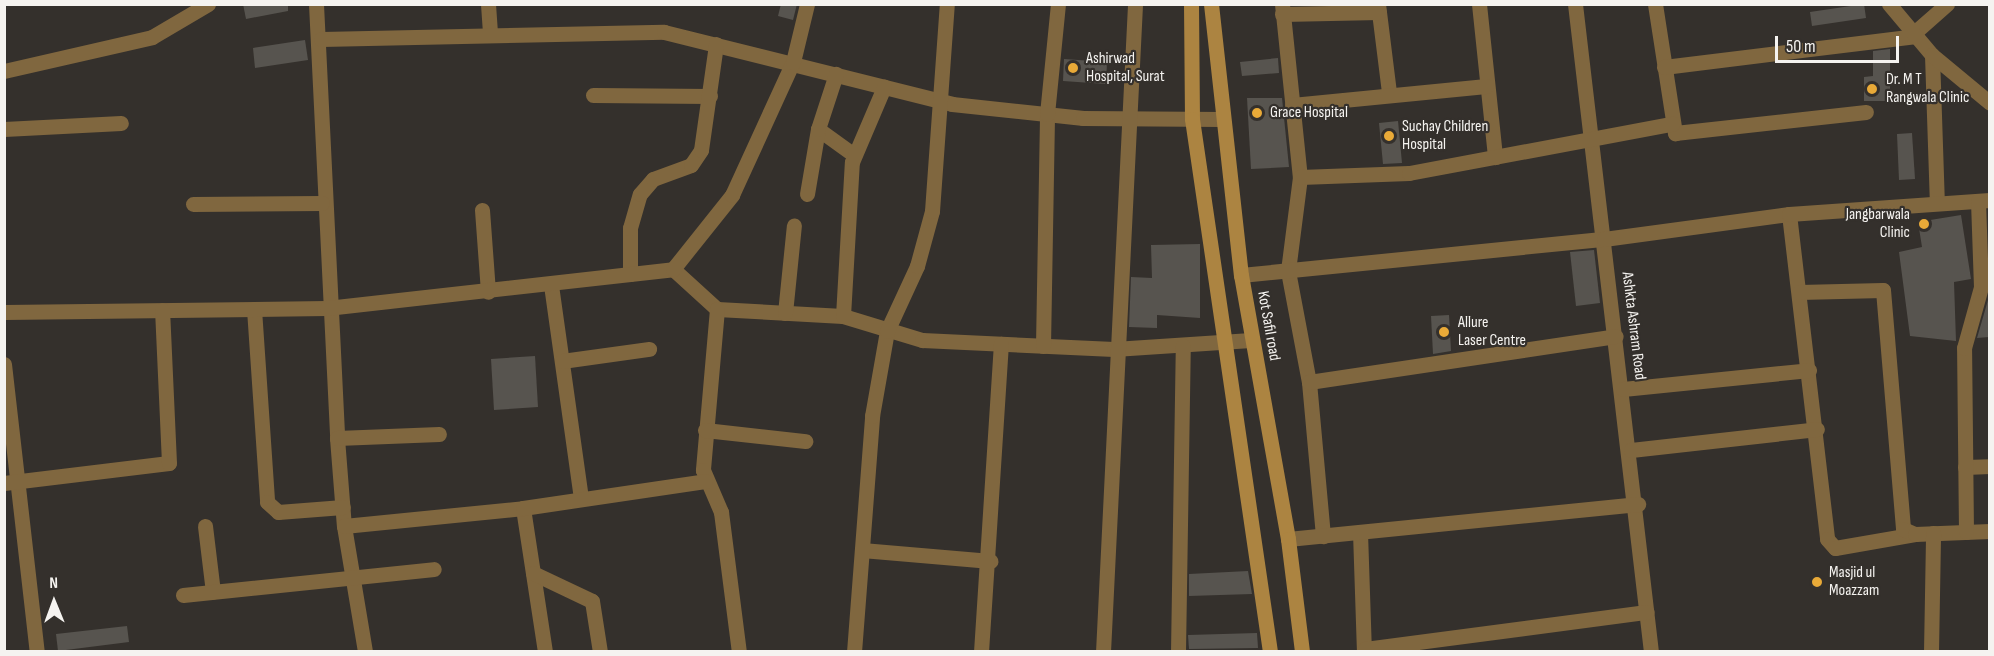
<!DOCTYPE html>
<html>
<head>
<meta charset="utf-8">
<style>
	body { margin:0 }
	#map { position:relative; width:1994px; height:656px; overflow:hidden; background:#34302c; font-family:"Sofia Sans Condensed",sans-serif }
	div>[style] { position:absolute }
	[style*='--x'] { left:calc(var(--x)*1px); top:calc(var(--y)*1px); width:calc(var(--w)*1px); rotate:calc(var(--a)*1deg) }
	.building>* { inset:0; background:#57544f }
	.minor>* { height:15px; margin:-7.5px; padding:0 7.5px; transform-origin:7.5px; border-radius:7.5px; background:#80673f }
	.tertiary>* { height:15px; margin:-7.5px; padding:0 7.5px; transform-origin:7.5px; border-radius:7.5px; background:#80673f }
	.secondary>* { height:15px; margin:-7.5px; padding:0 7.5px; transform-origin:7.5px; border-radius:7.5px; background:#ac8441 }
	.dots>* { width:16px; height:16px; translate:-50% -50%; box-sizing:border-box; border:3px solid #34302c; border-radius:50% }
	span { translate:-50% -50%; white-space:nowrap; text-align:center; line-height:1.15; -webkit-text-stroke:4.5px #34302c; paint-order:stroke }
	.poi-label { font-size:16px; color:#f5f3f0 }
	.left { translate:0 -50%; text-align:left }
	.right { translate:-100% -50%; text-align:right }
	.street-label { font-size:16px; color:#f5f3f0 }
	.frame { position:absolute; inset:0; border:6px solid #f5f3f0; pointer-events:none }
	.north { position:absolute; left:24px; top:572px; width:60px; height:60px; -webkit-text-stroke:4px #34302c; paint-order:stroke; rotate:359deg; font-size:16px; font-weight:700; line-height:24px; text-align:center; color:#f5f3f0 }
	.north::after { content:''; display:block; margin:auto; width:21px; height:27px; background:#f5f3f0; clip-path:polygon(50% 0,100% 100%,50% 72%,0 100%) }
	.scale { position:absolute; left:1775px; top:36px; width:124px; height:27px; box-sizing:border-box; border:3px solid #f5f3f0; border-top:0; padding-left:8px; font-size:18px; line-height:21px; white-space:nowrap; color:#f5f3f0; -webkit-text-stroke:4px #34302c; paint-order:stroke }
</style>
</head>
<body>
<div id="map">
	<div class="building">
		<i style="clip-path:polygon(243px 4px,288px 4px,288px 11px,246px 19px)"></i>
		<i style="clip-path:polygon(781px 4px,797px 4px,793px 20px,778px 16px)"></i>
		<i style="clip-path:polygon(1864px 4px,1866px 18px,1812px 26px,1810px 12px)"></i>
		<i style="clip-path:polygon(305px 40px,308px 60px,255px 68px,253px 48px)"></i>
		<i style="clip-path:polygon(1890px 49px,1890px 101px,1864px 101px,1864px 77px,1873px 76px,1873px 51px)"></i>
		<i style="clip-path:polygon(1278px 58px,1279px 73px,1242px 76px,1240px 62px)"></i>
		<i style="clip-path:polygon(1064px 59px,1107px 62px,1106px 84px,1063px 81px)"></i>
		<i style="clip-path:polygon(1247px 98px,1282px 98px,1289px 167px,1251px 169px)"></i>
		<i style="clip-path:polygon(1398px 121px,1402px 163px,1383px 164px,1379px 123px)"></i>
		<i style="clip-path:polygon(1912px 133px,1915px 179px,1899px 180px,1897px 134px)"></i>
		<i style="clip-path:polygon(1961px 215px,1971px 279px,1954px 282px,1956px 341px,1910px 336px,1899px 252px,1922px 247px,1918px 222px)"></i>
		<i style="clip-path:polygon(1200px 244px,1200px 318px,1157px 315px,1157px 328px,1129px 327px,1131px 277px,1152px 278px,1151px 245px)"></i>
		<i style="clip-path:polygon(1594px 250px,1600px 303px,1576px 306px,1570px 252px)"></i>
		<i style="clip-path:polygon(1989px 296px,1989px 337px,1977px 338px,1988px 300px)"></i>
		<i style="clip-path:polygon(1449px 315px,1451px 351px,1433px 354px,1431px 316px)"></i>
		<i style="clip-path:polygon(535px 356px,538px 407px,494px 410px,491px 359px)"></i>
		<i style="clip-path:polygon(1248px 571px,1252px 594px,1189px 596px,1189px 574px)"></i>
		<i style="clip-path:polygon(127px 626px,129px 642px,58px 651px,56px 634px)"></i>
		<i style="clip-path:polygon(1257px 633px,1258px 648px,1189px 649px,1188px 635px)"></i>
	</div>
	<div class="minor">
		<i style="--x:316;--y:4;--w:435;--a:87.2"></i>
		<i style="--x:337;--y:438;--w:88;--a:85.5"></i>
		<i style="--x:344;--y:526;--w:128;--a:80.5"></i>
		<i style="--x:488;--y:4;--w:29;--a:86"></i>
		<i style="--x:1282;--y:4;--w:174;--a:84.1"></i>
		<i style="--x:1300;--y:177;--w:95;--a:97.3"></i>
		<i style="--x:1288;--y:271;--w:113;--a:79.3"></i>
		<i style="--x:1309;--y:382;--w:155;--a:84.8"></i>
		<i style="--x:1378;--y:4;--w:89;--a:82.9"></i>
		<i style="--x:1479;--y:4;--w:154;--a:84"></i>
		<i style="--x:1575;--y:4;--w:652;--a:83.31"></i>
		<i style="--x:1655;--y:4;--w:131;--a:81.2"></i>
		<i style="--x:1675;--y:133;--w:192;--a:-6.3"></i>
		<i style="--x:1282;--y:14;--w:97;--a:-1.2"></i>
		<i style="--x:1914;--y:33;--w:44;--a:-41.3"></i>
		<i style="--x:321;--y:39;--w:343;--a:-1.2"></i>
		<i style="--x:664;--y:32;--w:297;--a:14"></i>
		<i style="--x:952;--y:104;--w:132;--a:6.1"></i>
		<i style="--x:1083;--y:118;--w:138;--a:0.4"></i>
		<i style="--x:1932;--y:55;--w:148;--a:88.1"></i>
		<i style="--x:1664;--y:67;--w:254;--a:-7"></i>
		<i style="--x:4;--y:71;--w:152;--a:-12.9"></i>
		<i style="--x:152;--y:37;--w:65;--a:-30.5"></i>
		<i style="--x:593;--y:95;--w:117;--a:0.5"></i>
		<i style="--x:1292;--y:105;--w:195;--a:-5.6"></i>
		<i style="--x:4;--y:129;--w:117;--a:-2.9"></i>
		<i style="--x:818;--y:129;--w:44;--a:35.8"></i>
		<i style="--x:1300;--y:177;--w:109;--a:-2.1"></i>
		<i style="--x:1409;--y:173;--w:268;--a:-10.6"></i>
		<i style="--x:807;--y:194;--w:66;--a:-80.4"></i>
		<i style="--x:818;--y:129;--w:58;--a:-71.9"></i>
		<i style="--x:193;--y:204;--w:129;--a:-0.4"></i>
		<i style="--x:482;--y:210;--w:82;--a:85.8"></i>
		<i style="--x:1789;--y:214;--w:327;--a:83.3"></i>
		<i style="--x:1827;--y:539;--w:12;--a:48"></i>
		<i style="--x:1835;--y:548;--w:81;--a:-9.9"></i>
		<i style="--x:673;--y:269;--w:59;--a:42.3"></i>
		<i style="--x:717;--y:309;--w:126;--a:3.2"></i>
		<i style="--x:843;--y:316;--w:83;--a:16.9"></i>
		<i style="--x:922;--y:340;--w:192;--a:2.7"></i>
		<i style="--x:1114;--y:349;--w:137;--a:-3.8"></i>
		<i style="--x:630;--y:274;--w:46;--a:-90"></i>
		<i style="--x:630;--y:228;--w:35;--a:-74"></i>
		<i style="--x:640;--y:194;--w:20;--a:-49"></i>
		<i style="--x:653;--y:179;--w:40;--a:-20.2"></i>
		<i style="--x:691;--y:165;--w:18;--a:-56"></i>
		<i style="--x:701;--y:150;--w:107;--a:-81.9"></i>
		<i style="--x:1241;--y:275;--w:365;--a:-5.7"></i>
		<i style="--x:1604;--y:239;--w:187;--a:-7.7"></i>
		<i style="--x:1789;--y:214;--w:201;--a:-4"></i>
		<i style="--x:551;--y:285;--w:215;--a:82"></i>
		<i style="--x:1799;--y:292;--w:84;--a:-1.4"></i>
		<i style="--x:1883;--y:290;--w:240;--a:85.2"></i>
		<i style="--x:1903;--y:529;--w:13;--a:23"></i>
		<i style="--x:1915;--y:534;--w:75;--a:-2.3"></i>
		<i style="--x:254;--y:309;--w:193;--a:86.1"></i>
		<i style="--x:267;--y:502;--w:15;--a:42"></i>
		<i style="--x:278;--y:512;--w:65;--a:-4.4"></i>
		<i style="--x:717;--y:309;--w:162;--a:95"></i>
		<i style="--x:703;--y:470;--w:46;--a:66.8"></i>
		<i style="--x:721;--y:512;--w:141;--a:82.7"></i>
		<i style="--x:4;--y:312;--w:323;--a:-0.7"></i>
		<i style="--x:327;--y:308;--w:348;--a:-6.4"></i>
		<i style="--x:673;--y:269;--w:95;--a:-51.4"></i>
		<i style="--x:732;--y:195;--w:146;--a:-65.4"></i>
		<i style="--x:793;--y:62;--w:60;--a:-76.4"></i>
		<i style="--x:785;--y:313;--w:88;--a:-84.2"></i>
		<i style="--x:843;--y:316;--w:154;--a:-86.7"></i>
		<i style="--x:852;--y:162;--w:82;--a:-66.9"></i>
		<i style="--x:1043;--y:346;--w:232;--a:-89"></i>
		<i style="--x:1047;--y:114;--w:111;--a:-84.3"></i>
		<i style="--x:562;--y:361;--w:88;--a:-7.9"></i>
		<i style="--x:4;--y:364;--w:290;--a:83.5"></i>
		<i style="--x:1309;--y:382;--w:310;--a:-8.5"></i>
		<i style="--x:1623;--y:389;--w:187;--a:-5.8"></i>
		<i style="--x:705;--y:430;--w:101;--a:6.3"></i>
		<i style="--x:337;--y:438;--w:102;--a:-2.2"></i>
		<i style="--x:1631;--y:450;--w:187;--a:-6.4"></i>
		<i style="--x:1965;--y:467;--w:25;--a:-2"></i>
		<i style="--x:4;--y:483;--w:166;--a:-6.9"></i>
		<i style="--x:169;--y:463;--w:153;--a:-92.6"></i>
		<i style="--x:523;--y:508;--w:146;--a:81.3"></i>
		<i style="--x:205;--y:526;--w:66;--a:83.1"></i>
		<i style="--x:344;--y:526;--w:180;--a:-5.7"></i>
		<i style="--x:523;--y:508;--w:184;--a:-8.4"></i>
		<i style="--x:1360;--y:532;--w:120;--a:88.1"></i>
		<i style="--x:1966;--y:532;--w:184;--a:-90.6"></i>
		<i style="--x:1964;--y:348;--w:63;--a:-74.4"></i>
		<i style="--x:1981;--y:287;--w:86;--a:-92"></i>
		<i style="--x:1288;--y:539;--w:352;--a:-5.7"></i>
		<i style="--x:862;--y:550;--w:129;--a:4.9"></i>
		<i style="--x:533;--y:573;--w:65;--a:25.4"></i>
		<i style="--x:592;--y:601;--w:52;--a:81.1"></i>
		<i style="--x:183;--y:595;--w:252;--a:-5.9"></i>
		<i style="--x:1365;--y:649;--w:284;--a:-7.5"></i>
		<i style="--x:854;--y:652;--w:237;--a:-85.6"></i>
		<i style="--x:872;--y:416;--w:86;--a:-80"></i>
		<i style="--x:887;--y:331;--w:72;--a:-65.2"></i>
		<i style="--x:917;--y:266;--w:57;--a:-74.7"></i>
		<i style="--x:932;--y:211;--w:208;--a:-85.9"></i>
		<i style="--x:981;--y:652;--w:309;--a:-86.3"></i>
		<i style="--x:1103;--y:652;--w:649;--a:-87.17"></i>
		<i style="--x:1178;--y:652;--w:306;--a:-89.1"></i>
		<i style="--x:1931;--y:652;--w:119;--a:-89"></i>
	</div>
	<div class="tertiary">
		<i style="--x:1889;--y:4;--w:67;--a:49.9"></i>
		<i style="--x:1932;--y:55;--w:75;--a:39.6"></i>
	</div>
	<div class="secondary">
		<i style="--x:1191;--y:4;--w:115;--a:89.5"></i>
		<i style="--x:1192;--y:119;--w:539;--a:81.67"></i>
		<i style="--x:1211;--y:4;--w:273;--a:83.7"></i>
		<i style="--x:1241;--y:275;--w:268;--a:79.9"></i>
		<i style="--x:1288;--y:539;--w:114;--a:82.9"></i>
	</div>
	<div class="dots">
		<i style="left:1073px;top:68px;background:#e9aa38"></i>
		<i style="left:1872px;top:89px;background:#e9aa38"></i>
		<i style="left:1257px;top:113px;background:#e9aa38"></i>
		<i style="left:1389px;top:136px;background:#e9aa38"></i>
		<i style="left:1924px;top:224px;background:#e9aa38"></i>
		<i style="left:1444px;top:332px;background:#e9aa38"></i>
		<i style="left:1817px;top:582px;background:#e9aa38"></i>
	</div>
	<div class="poi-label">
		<span class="left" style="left:1086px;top:68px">Ashirwad<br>Hospital, Surat</span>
		<span class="left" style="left:1886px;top:89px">Dr. M T<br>Rangwala Clinic</span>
		<span class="left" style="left:1270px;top:113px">Grace Hospital</span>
		<span class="left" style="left:1402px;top:136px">Suchay Children<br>Hospital</span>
		<span class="right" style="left:1910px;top:224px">Jangbarwala<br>Clinic</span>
		<span class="left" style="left:1458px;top:332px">Allure<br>Laser Centre</span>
		<span class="left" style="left:1829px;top:582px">Masjid ul<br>Moazzam</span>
	</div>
	<div class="street-label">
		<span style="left:1268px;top:326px;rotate:80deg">Kot Safil road</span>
		<span style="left:1633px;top:326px;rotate:83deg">Ashkta Ashram Road</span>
	</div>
	<div class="frame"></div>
	<div class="north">N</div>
	<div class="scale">50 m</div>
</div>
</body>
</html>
